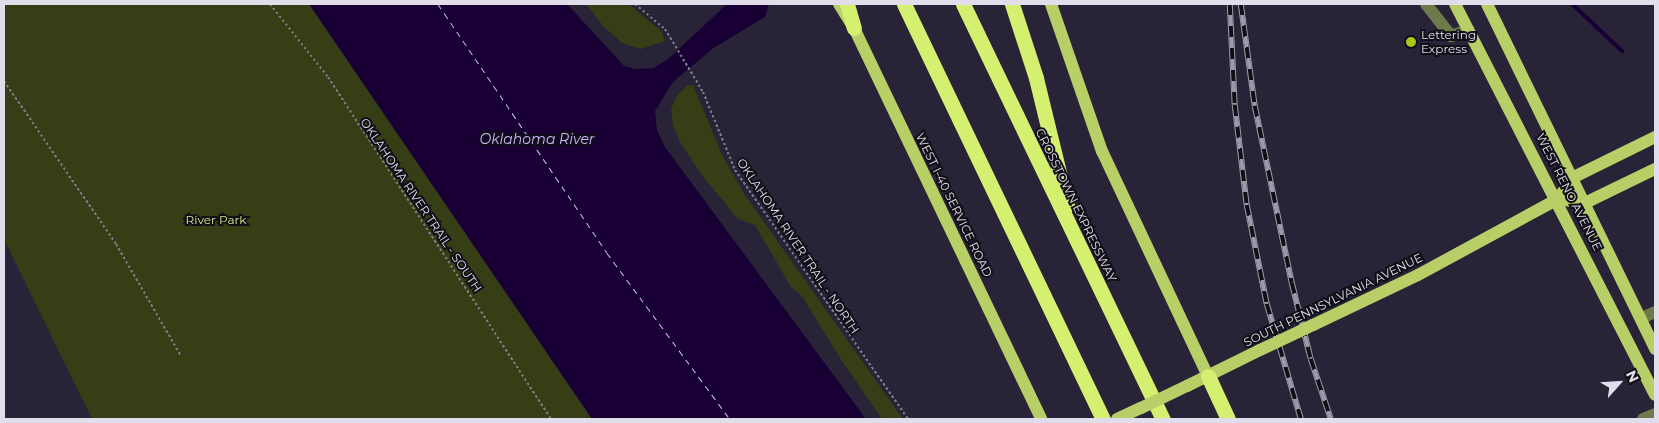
<!DOCTYPE html>
<html>
<head>
<meta charset="utf-8">
<style>
	body { margin:0 }
	#map { position:relative; width:1659px; height:423px; overflow:hidden; background:#282336; font-family:Montserrat,sans-serif }
	div>[style] { position:absolute }
	[style*='--x'] { left:calc(var(--x)*1px); top:calc(var(--y)*1px); width:calc(var(--w)*1px); rotate:calc(var(--a)*1deg) }
	.green>* { inset:0; background:#363e15 }
	.water>* { inset:0; background:#180035 }
	.stream>* { height:4px; margin:-2px; padding:0 2px; transform-origin:2px; border-radius:2px; background:#180035 }
	.ferry>* { height:1px; margin-top:-0.5px; transform-origin:0; background:repeating-linear-gradient(90deg,#cbb6fd 0 6px,transparent 0 11px) }
	.path>* { height:2px; margin-top:-1px; transform-origin:0; background:repeating-linear-gradient(90deg,#7f7b8b 0 2.5px,transparent 0 5px) }
	.minor>* { height:12px; margin:-6px; padding:0 6px; transform-origin:6px; border-radius:6px; background:#6f7a4a }
	.major>* { height:12px; margin:-6px; padding:0 6px; transform-origin:6px; border-radius:6px; background:#b8ce66 }
	.highway>* { height:15px; margin:-7.5px; padding:0 7.5px; transform-origin:7.5px; border-radius:7.5px; background:#d5f070 }
	.rail>* { height:5.5px; margin-top:-2.75px; transform-origin:0; background:repeating-linear-gradient(90deg,#100e16 0 11px,#9e99a9 0 22px); box-sizing:border-box; border-block:1px solid #9e99a9 }
	.major-bridge>* { height:12px; margin:-6px; padding:0 6px; transform-origin:6px; border-radius:6px; background:#b8ce66 }
	.dots>* { width:14px; height:14px; translate:-50% -50%; box-sizing:border-box; border:2px solid #100e16; border-radius:50% }
	span { translate:-50% -50%; white-space:nowrap; text-align:center; line-height:1.15; -webkit-text-stroke:4px #100e16; paint-order:stroke }
	.poi-label { font-size:12px; color:#e1ddea }
	.left { translate:0 -50%; text-align:left }
	.street-label { font-size:12px; color:#e1ddea }
	.park-label { font-size:12px; color:#d5eb89 }
	.water-label { font-size:14px; color:#cbb6fd; font-style:italic }
	.frame { position:absolute; inset:0; border:5px solid #e1ddea; pointer-events:none }
	.north { position:absolute; left:1594px; top:358px; width:50px; height:50px; -webkit-text-stroke:4px #100e16; paint-order:stroke; rotate:64deg; font-size:14px; font-weight:700; line-height:20px; text-align:center; color:#e1ddea }
	.north::after { content:''; display:block; margin:auto; width:18px; height:22px; background:#e1ddea; clip-path:polygon(50% 0,100% 100%,50% 72%,0 100%) }
</style>
</head>
<body>
<div id="map">
	<div class="green">
		<i style="clip-path:polygon(4px 4px,309px 4px,592px 419px,92px 419px,4px 239px)"></i>
		<i style="clip-path:polygon(586px 4px,629px 4px,661px 31px,665px 41px,641px 49px,622px 43px,604px 27px)"></i>
		<i style="clip-path:polygon(693px 85px,723px 157px,745px 195px,903px 419px,882px 419px,842px 361px,802px 296px,791px 287px,755px 225px,738px 219px,701px 174px,680px 142px,673px 126px,671px 109px,678px 94px,687px 86px)"></i>
	</div>
	<div class="water">
		<i style="clip-path:polygon(309px 4px,567px 4px,624px 66px,636px 69px,653px 68px,667px 60px,727px 4px,769px 4px,765px 17px,712px 49px,673px 82px,655px 111px,657px 130px,665px 147px,866px 419px,592px 419px)"></i>
	</div>
	<div class="stream">
		<i style="--x:1572;--y:4;--w:69;--a:43.2"></i>
	</div>
	<div class="ferry">
		<i style="--x:438;--y:4;--w:301;--a:55.8"></i>
		<i style="--x:607;--y:253;--w:207;--a:53.5"></i>
	</div>
	<div class="path">
		<i style="--x:270;--y:4;--w:93;--a:51.5"></i>
		<i style="--x:328;--y:77;--w:408;--a:56.9"></i>
		<i style="--x:635;--y:4;--w:39;--a:40"></i>
		<i style="--x:665;--y:29;--w:74;--a:58.9"></i>
		<i style="--x:703;--y:92;--w:84;--a:67.7"></i>
		<i style="--x:735;--y:170;--w:303;--a:55.2"></i>
		<i style="--x:4;--y:81;--w:198;--a:55.5"></i>
		<i style="--x:116;--y:244;--w:129;--a:59.9"></i>
	</div>
	<div class="minor">
		<i style="--x:1426;--y:4;--w:41;--a:52"></i>
		<i style="--x:1451;--y:36;--w:18;--a:-19"></i>
		<i style="--x:1642;--y:318;--w:14;--a:-25"></i>
		<i style="--x:1643;--y:419;--w:13;--a:-23"></i>
	</div>
	<div class="major">
		<i style="--x:839;--y:4;--w:28;--a:58"></i>
		<i style="--x:854;--y:28;--w:433;--a:64.4"></i>
		<i style="--x:1051;--y:4;--w:156;--a:70.9"></i>
		<i style="--x:1102;--y:151;--w:249;--a:64.8"></i>
		<i style="--x:1455;--y:4;--w:439;--a:62.9"></i>
		<i style="--x:1487;--y:4;--w:384;--a:64"></i>
		<i style="--x:1558;--y:199;--w:27;--a:8"></i>
		<i style="--x:1585;--y:203;--w:78;--a:-25.9"></i>
		<i style="--x:1313;--y:325;--w:116;--a:-25.5"></i>
		<i style="--x:1418;--y:275;--w:159;--a:-28.5"></i>
		<i style="--x:1558;--y:199;--w:25;--a:-56"></i>
		<i style="--x:1572;--y:178;--w:93;--a:-26.3"></i>
		<i style="--x:1187;--y:386;--w:81;--a:-26.3"></i>
		<i style="--x:1117;--y:419;--w:26;--a:-25"></i>
	</div>
	<div class="highway">
		<i style="--x:847;--y:4;--w:25;--a:74"></i>
		<i style="--x:904;--y:4;--w:460;--a:64.4"></i>
		<i style="--x:963;--y:4;--w:461;--a:64.3"></i>
		<i style="--x:1012;--y:4;--w:78;--a:72"></i>
		<i style="--x:1036;--y:78;--w:131;--a:76.3"></i>
		<i style="--x:1208;--y:376;--w:47;--a:65.1"></i>
	</div>
	<div class="rail">
		<i style="--x:1230;--y:4;--w:101;--a:87.2"></i>
		<i style="--x:1235;--y:105;--w:101;--a:83.2"></i>
		<i style="--x:1247;--y:205;--w:101;--a:78.6"></i>
		<i style="--x:1267;--y:304;--w:120;--a:73.5"></i>
		<i style="--x:1241;--y:4;--w:103;--a:82.2"></i>
		<i style="--x:1255;--y:106;--w:181;--a:78.2"></i>
		<i style="--x:1292;--y:283;--w:78;--a:76"></i>
		<i style="--x:1311;--y:359;--w:63;--a:71.6"></i>
	</div>
	<div class="major-bridge">
		<i style="--x:1260;--y:350;--w:59;--a:-25.3"></i>
		<i style="--x:1141;--y:408;--w:51;--a:-25.6"></i>
	</div>
	<div class="dots">
		<i style="left:1411px;top:42px;background:#abc615"></i>
	</div>
	<div class="poi-label">
		<span class="left" style="left:1421px;top:42px">Lettering<br>Express</span>
	</div>
	<div class="street-label">
		<span style="left:1569px;top:192px;rotate:63deg">WEST RENO AVENUE</span>
		<span style="left:421px;top:205px;rotate:56deg">OKLAHOMA RIVER TRAIL - SOUTH</span>
		<span style="left:954px;top:205px;rotate:64deg">WEST I-40 SERVICE ROAD</span>
		<span style="left:1076px;top:205px;rotate:64deg">CROSSTOWN EXPRESSWAY</span>
		<span style="left:798px;top:246px;rotate:56deg">OKLAHOMA RIVER TRAIL - NORTH</span>
		<span style="left:1333px;top:300px;rotate:-26deg">SOUTH PENNSYLVANIA AVENUE</span>
	</div>
	<div class="park-label">
		<span style="left:216px;top:220px">River Park</span>
	</div>
	<div class="water-label">
		<span style="left:537px;top:139px">Oklahoma River</span>
	</div>
	<div class="frame"></div>
	<div class="north">N</div>
</div>
</body>
</html>
